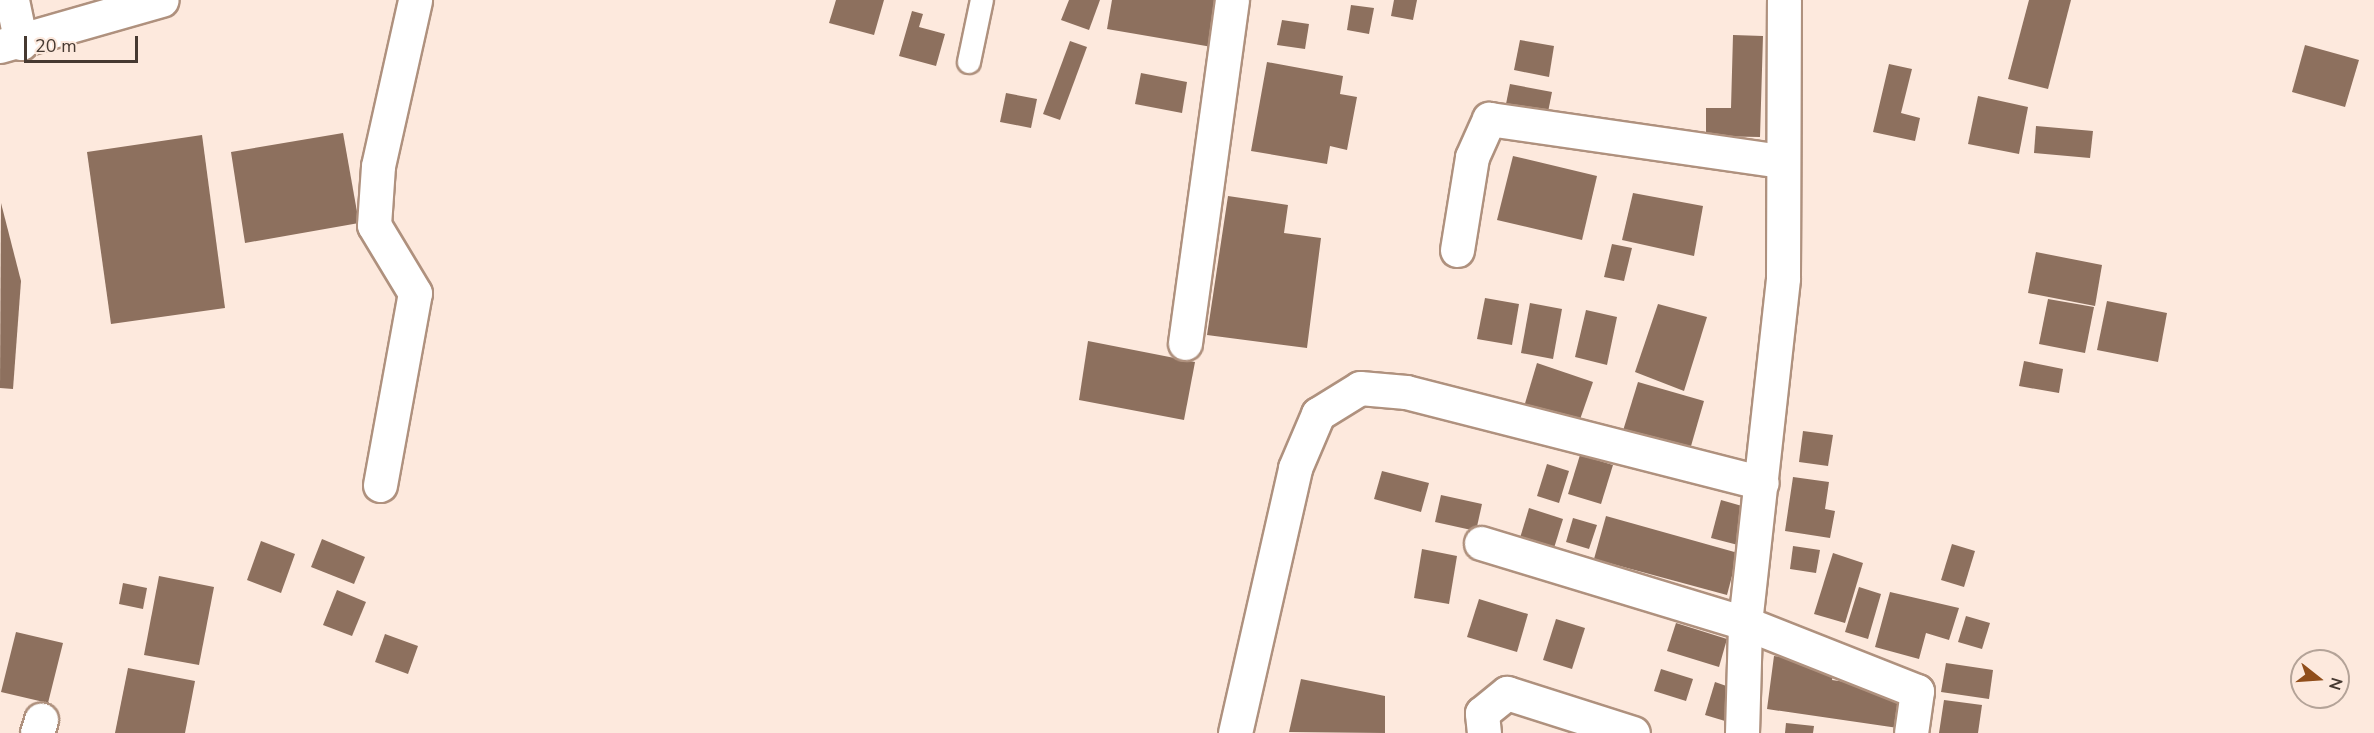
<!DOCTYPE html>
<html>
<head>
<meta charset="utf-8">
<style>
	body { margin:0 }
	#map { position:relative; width:2374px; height:733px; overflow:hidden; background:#fde9dd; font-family:"Nunito Sans",sans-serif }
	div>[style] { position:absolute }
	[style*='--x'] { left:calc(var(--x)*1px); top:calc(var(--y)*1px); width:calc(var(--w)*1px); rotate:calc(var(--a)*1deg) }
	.building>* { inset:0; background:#8d705e }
	.roads { filter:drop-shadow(2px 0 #af917e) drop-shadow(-2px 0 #af917e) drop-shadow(0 2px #af917e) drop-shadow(0 -2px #af917e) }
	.lane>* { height:22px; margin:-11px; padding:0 11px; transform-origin:11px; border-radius:11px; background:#fff }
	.street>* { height:33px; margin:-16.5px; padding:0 16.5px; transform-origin:16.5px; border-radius:16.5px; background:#fff }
	.highway>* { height:33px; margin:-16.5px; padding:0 16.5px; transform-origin:16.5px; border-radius:16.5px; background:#fff }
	span { translate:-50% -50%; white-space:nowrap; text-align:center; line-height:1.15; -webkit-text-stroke:6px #fde9dd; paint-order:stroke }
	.north { position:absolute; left:2290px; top:649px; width:60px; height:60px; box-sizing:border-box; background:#fde9dd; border:2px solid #b4a398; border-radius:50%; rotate:107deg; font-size:16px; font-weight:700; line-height:24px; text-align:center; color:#463931 }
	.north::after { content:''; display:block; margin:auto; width:21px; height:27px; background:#904e1b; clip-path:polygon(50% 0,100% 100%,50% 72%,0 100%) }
	.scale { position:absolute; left:24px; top:36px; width:114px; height:27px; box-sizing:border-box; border:3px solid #463931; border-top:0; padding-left:8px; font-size:18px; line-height:21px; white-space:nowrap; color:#463931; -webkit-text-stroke:4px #fde9dd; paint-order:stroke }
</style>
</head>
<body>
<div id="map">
	<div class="building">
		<i style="clip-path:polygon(836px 0,884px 0,874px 35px,829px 23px)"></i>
		<i style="clip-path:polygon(1069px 0,1100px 0,1089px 30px,1061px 20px)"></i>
		<i style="clip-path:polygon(1112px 0,1220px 0,1212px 47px,1107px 29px)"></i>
		<i style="clip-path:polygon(1394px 0,1417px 0,1413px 20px,1391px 16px)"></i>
		<i style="clip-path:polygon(2029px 0,2071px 0,2048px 89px,2008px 79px)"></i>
		<i style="clip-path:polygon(1351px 5px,1374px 8px,1369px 34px,1347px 30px)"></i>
		<i style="clip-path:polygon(912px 11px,923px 14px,919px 27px,945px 34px,936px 66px,899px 56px)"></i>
		<i style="clip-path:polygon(1282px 20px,1309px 24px,1305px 49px,1277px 45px)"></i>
		<i style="clip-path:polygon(1733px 35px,1763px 36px,1760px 137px,1706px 136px,1706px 108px,1731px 108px)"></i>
		<i style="clip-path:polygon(1520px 40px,1554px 46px,1549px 77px,1514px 70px)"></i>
		<i style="clip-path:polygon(1070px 41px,1087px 47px,1060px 120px,1043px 114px)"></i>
		<i style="clip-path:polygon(2305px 45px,2359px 60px,2345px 107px,2292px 92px)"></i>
		<i style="clip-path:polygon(1267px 62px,1343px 76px,1340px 94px,1357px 97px,1347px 150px,1330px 146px,1327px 164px,1251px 151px)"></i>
		<i style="clip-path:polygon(1889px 64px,1912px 69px,1901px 113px,1920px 118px,1915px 141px,1873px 132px)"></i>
		<i style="clip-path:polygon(1141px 73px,1187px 82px,1182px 113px,1135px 104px)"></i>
		<i style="clip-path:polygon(1510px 84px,1552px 92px,1547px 117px,1505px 109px)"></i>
		<i style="clip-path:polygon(1006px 93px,1037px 99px,1031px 128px,1000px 122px)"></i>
		<i style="clip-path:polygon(1978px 96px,2028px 107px,2019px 154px,1968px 144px)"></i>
		<i style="clip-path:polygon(2036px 126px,2093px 131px,2090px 158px,2034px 153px)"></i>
		<i style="clip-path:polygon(343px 133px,359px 223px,245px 243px,231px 152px)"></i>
		<i style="clip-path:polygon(202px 135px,225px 308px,111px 324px,87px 152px)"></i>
		<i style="clip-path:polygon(1513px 156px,1597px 176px,1582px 240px,1497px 220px)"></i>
		<i style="clip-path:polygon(1633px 193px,1703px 206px,1694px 256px,1622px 240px)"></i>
		<i style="clip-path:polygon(1228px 196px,1288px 205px,1284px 233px,1321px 238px,1307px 348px,1207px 335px)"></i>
		<i style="clip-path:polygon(1px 203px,21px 281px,13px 389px,0 388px)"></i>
		<i style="clip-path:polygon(1612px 244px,1632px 248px,1624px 281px,1604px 277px)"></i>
		<i style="clip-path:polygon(2036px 252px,2102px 265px,2095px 306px,2028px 293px)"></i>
		<i style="clip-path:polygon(1485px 298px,1519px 304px,1512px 345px,1477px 339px)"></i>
		<i style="clip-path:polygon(2048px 299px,2094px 307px,2085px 353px,2039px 344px)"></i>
		<i style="clip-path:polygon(2107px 301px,2167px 313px,2158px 362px,2097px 350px)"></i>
		<i style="clip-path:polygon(1530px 303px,1562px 309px,1553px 359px,1521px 353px)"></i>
		<i style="clip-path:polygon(1658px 304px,1707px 317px,1684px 391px,1635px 372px)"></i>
		<i style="clip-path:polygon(1586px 310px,1617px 317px,1607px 365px,1575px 357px)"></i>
		<i style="clip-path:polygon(1088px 341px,1195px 362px,1184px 420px,1079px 400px)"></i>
		<i style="clip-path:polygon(2024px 361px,2063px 369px,2059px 393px,2019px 386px)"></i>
		<i style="clip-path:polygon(1537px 363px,1593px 382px,1576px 431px,1523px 410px)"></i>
		<i style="clip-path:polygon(1638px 382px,1704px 401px,1689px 453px,1622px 434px)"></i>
		<i style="clip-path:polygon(1803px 431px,1833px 435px,1828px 466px,1799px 462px)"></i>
		<i style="clip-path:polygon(1580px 455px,1613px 465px,1601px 504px,1568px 494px)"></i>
		<i style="clip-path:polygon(1547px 464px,1569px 471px,1559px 503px,1537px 496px)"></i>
		<i style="clip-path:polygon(1382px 471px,1429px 483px,1421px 512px,1374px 499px)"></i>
		<i style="clip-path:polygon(1793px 477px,1829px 482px,1825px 509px,1835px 511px,1830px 538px,1785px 531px)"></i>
		<i style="clip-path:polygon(1441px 495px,1482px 504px,1476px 531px,1435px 522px)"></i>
		<i style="clip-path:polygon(1721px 500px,1749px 508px,1738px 545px,1711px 538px)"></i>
		<i style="clip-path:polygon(1529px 508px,1563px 519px,1554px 548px,1520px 538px)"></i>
		<i style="clip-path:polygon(1606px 516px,1738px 553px,1727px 595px,1594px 559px)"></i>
		<i style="clip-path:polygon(1573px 518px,1597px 525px,1589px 549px,1566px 542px)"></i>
		<i style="clip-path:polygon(322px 539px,365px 557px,354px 584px,311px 567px)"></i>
		<i style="clip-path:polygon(261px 541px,295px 554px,281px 593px,247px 580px)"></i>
		<i style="clip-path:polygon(1952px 544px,1975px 551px,1964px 587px,1941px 580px)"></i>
		<i style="clip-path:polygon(1793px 546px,1820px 550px,1816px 573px,1790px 569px)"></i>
		<i style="clip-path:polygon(1422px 549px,1457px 556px,1449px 604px,1414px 598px)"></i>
		<i style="clip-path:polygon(1833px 553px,1863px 563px,1845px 623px,1814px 614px)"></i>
		<i style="clip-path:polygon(159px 576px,214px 587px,199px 665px,144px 655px)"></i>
		<i style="clip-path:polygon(123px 583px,147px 588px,143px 609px,119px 604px)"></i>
		<i style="clip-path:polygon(1859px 587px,1881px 594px,1868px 639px,1845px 632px)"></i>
		<i style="clip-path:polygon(337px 590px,366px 602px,352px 636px,323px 625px)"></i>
		<i style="clip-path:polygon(1890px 592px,1959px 608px,1949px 640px,1926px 633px,1919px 659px,1875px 647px)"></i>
		<i style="clip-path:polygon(1479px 599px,1528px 614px,1517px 652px,1467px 637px)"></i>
		<i style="clip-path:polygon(1966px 616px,1990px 623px,1982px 649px,1958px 642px)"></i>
		<i style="clip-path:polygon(1556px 619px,1585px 628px,1572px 669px,1543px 660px)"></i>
		<i style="clip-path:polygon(1676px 623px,1727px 639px,1719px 667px,1667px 651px)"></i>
		<i style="clip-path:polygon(16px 632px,63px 643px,48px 703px,1px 692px)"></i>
		<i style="clip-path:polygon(385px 634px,418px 646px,408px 674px,375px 662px)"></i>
		<i style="clip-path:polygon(1774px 656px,1835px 664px,1832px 680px,1904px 690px,1898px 728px,1767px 709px)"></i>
		<i style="clip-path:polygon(1946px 663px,1993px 670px,1989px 699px,1941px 692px)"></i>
		<i style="clip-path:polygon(128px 668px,195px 681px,185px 733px,115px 733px)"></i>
		<i style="clip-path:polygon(1661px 669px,1693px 679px,1686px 701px,1654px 691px)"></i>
		<i style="clip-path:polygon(1301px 679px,1385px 696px,1385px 733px,1289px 732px)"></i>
		<i style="clip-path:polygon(1715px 682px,1735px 689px,1725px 721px,1705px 715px)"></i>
		<i style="clip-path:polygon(1944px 700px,1982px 705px,1978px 733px,1939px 733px)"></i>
		<i style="clip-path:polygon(1786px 723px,1814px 726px,1813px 733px,1785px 733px)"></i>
	</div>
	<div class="roads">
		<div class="lane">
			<i style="--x:969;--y:62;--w:63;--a:-78.2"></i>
		</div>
		<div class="street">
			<i style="--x:12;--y:0;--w:44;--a:78.2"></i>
			<i style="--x:1457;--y:250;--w:94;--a:-80.8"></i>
			<i style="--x:1472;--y:157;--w:42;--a:-65.9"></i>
			<i style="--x:1489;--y:119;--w:294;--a:8.2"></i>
			<i style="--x:1185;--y:343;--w:346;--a:-82.2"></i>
			<i style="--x:380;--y:485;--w:195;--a:-79.7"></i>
			<i style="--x:415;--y:293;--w:79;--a:-121.1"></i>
			<i style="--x:374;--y:225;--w:59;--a:-86.1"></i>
			<i style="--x:378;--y:166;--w:170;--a:-77.4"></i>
			<i style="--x:1481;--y:543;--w:276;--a:16.9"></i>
			<i style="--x:1745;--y:623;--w:185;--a:21.6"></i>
			<i style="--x:1917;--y:691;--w:42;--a:98.1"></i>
			<i style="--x:37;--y:733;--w:14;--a:-73"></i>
			<i style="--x:1235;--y:733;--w:272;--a:-77.2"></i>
			<i style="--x:1295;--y:468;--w:59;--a:-66.9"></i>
			<i style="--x:1318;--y:414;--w:49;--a:-31.8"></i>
			<i style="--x:1360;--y:388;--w:46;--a:5"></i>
			<i style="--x:1406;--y:392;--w:367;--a:14.3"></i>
			<i style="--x:1484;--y:733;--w:20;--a:-96"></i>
			<i style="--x:1482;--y:713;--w:32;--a:-39"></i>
			<i style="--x:1507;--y:693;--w:132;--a:17.6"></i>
			<i style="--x:1742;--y:733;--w:110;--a:-88.4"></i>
			<i style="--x:1745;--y:623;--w:347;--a:-83.7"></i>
			<i style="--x:1783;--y:278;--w:278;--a:-89.8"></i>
		</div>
		<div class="highway">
			<i style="--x:0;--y:46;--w:168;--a:-15.9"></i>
		</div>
	</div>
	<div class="north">N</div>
	<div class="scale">20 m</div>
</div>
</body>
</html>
